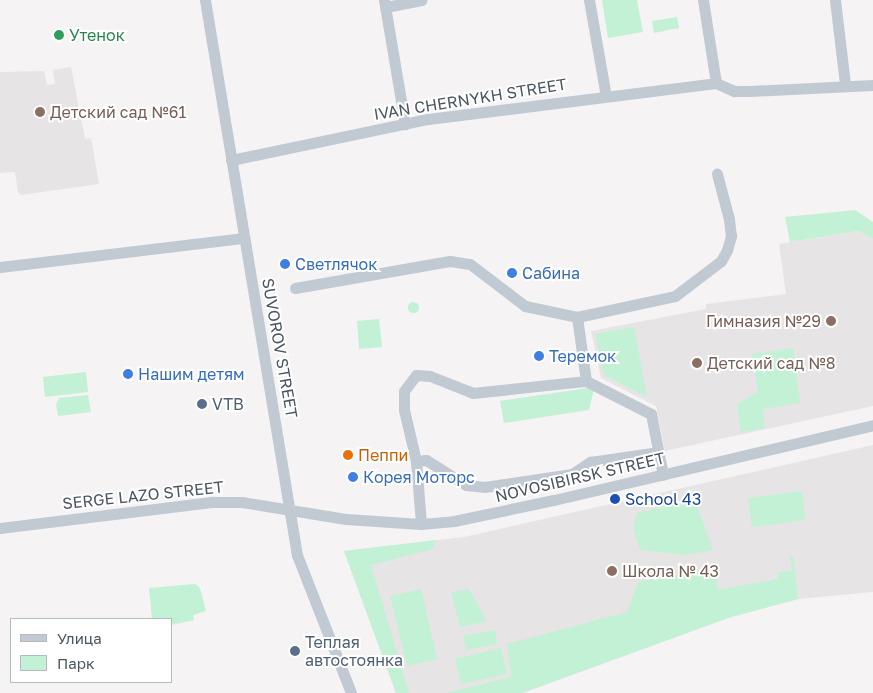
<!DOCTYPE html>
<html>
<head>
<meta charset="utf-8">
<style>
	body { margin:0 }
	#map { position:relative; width:873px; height:693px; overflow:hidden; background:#f5f3f3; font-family:"Golos Text",sans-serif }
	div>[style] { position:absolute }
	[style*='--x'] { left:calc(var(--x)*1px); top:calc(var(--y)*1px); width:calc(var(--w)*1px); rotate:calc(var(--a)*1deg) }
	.education>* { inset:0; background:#e6e4e5 }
	.green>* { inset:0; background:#c3f1d5 }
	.round { border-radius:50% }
	.minor>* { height:11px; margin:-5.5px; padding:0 5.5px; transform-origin:5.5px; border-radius:5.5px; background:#c1cad2 }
	.dots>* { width:14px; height:14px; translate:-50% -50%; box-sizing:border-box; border:2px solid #fff; border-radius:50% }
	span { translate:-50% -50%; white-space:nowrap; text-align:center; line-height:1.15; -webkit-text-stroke:4px #fff; paint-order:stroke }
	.leisure-label { font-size:16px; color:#27864d }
	.left { translate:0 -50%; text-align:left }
	.street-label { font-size:16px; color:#4a5661 }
	.education-label { font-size:16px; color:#785e54 }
	.right { translate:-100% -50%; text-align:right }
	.shop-label { font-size:16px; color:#366cbe }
	.service-label { font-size:16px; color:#4e5e75 }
	.food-label { font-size:16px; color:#c56008 }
	.transit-label { font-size:16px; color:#164399 }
	.legend { position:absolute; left:10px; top:618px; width:162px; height:65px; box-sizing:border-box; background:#fff; border:1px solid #b7bbc0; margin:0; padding:6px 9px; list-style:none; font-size:15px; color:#4a5661 }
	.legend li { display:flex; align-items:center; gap:10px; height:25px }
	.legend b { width:25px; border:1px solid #b7bbc0 }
</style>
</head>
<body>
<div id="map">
	<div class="education">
		<i style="clip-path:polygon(71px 67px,85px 139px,91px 138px,99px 184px,21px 195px,18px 192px,15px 172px,0 173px,0 72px,44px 71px,47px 85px,55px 84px,53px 70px)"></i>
		<i style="clip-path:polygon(858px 231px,873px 239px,873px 406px,665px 451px,656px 406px,601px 378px,591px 331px,706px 309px,706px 304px,786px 294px,779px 244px)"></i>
		<i style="clip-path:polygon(873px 445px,873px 592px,798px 599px,728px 618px,523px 693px,396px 693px,344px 551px,464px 537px)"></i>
	</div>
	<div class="green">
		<i style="clip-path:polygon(602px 0,637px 0,643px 32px,608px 38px)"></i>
		<i style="clip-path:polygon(677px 17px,679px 28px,654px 33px,652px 21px)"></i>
		<i style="clip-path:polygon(855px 210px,873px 222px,873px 239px,858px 231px,790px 242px,785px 217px)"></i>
		<i class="round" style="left:407.5px;top:301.5px;width:11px;height:11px"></i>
		<i style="clip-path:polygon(379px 319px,382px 347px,359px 349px,357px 321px)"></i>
		<i style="clip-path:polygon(634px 327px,647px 397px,604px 375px,595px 334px)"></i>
		<i style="clip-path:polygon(793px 348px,800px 403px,763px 409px,765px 428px,741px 432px,737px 404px,758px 392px,752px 354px)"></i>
		<i style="clip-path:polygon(86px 372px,88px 392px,45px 397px,43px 377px)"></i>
		<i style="clip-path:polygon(588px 388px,594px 389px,589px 410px,504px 423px,500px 401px)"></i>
		<i style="clip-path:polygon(88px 395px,91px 412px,58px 416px,56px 405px,59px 398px)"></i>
		<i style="clip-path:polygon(802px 491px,805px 520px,752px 527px,748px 498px)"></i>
		<i style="clip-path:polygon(695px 500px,713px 550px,686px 555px,640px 550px,633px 527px,637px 513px)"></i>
		<i style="clip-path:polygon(436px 540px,433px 549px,371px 565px,409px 693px,396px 693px,344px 551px)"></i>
		<i style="clip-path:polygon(793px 555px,798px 599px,728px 618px,522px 693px,446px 693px,511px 677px,507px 644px,627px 612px,638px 582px,700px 571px,716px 578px,718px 590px,778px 579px,777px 573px,792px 571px,790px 557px)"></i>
		<i style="clip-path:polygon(195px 584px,200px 588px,206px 611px,193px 615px,194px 620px,171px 625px,171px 619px,152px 619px,149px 588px)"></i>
		<i style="clip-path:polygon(421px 589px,437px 659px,407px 666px,390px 596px)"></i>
		<i style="clip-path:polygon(469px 589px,487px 621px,460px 627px,451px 592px)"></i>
		<i style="clip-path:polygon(495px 630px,497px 644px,466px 650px,463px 636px)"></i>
		<i style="clip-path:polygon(501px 648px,507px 674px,461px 684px,455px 659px)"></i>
	</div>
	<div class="minor">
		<i style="--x:205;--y:0;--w:563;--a:80.59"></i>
		<i style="--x:297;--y:555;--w:148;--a:68.6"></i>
		<i style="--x:384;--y:0;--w:126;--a:80.4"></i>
		<i style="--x:589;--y:0;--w:97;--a:80"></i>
		<i style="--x:703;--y:0;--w:84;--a:81.1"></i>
		<i style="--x:835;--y:0;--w:85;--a:83.2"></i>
		<i style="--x:386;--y:7;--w:36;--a:-11"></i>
		<i style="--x:231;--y:160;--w:201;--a:-11.8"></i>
		<i style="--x:428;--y:119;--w:290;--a:-7.1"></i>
		<i style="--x:716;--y:83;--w:20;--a:24"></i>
		<i style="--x:734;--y:91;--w:15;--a:0"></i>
		<i style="--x:749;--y:91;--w:124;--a:-2.8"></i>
		<i style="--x:0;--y:267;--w:246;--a:-6.8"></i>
		<i style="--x:295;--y:288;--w:157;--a:-9.9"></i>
		<i style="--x:450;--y:261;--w:20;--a:9"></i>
		<i style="--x:470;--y:264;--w:69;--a:37.4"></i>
		<i style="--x:525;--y:306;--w:53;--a:11.9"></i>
		<i style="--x:577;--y:317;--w:100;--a:-12.1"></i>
		<i style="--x:675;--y:296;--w:58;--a:-37.3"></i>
		<i style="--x:721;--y:261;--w:13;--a:-61"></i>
		<i style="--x:727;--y:250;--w:15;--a:-74"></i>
		<i style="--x:731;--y:236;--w:17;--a:-97"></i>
		<i style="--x:729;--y:219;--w:47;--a:-104.9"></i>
		<i style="--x:577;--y:317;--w:65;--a:82"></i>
		<i style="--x:586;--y:381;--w:73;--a:26.9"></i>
		<i style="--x:651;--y:414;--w:62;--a:78.9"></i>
		<i style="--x:416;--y:461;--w:52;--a:-103.2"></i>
		<i style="--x:404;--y:410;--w:19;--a:-90"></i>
		<i style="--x:404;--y:391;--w:20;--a:-53"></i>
		<i style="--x:416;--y:375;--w:14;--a:4"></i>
		<i style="--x:430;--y:376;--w:46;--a:21.6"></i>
		<i style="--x:473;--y:393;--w:114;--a:-6.1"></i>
		<i style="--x:421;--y:524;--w:63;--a:-94.5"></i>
		<i style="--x:416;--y:461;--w:10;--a:-6"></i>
		<i style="--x:426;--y:460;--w:47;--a:32"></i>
		<i style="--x:466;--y:485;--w:18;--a:6"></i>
		<i style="--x:484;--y:487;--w:89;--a:-8.4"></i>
		<i style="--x:572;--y:474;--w:22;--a:-34"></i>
		<i style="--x:590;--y:462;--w:70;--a:-8.2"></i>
		<i style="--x:0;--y:528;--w:215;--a:-7"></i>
		<i style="--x:213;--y:502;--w:29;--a:0"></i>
		<i style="--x:242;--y:502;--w:105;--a:9.3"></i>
		<i style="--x:346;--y:519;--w:75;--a:3.8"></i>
		<i style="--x:421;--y:524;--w:33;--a:-5"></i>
		<i style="--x:454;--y:521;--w:102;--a:-11.9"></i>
		<i style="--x:554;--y:500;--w:328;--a:-13.2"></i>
	</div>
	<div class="dots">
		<i style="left:59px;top:35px;background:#2e9e5b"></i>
		<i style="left:40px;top:112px;background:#8d6e63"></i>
		<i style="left:285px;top:264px;background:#3f7fe0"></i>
		<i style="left:512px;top:273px;background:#3f7fe0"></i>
		<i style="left:831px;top:321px;background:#8d6e63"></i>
		<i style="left:539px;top:356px;background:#3f7fe0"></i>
		<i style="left:697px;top:363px;background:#8d6e63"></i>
		<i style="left:128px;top:374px;background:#3f7fe0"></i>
		<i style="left:202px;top:404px;background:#5c6f8a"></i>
		<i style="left:348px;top:455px;background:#e8710a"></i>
		<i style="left:353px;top:477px;background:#3f7fe0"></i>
		<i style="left:615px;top:499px;background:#1a4fb4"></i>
		<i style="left:612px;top:571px;background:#8d6e63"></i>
		<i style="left:295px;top:651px;background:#5c6f8a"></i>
	</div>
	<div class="leisure-label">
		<span class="left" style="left:69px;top:35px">Утенок</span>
	</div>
	<div class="street-label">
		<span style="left:470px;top:99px;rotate:-9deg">IVAN CHERNYKH STREET</span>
		<span style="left:280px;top:348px;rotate:80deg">SUVOROV STREET</span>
		<span style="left:580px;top:477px;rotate:-13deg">NOVOSIBIRSK STREET</span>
		<span style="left:143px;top:495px;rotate:-6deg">SERGE LAZO STREET</span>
	</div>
	<div class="education-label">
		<span class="left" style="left:50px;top:112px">Детский сад №61</span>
		<span class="right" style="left:821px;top:321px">Гимназия №29</span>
		<span class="left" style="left:707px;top:363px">Детский сад №8</span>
		<span class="left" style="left:622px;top:571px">Школа № 43</span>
	</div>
	<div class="shop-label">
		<span class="left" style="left:295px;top:264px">Светлячок</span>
		<span class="left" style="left:522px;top:273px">Сабина</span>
		<span class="left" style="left:549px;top:356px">Теремок</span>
		<span class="left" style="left:138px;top:374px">Нашим детям</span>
		<span class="left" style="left:363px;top:477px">Корея Моторс</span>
	</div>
	<div class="service-label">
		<span class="left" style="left:212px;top:404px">VTB</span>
		<span class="left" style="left:305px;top:651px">Теплая<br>автостоянка</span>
	</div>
	<div class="food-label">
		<span class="left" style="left:358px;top:455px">Пеппи</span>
	</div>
	<div class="transit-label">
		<span class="left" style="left:625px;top:499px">School 43</span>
	</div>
	<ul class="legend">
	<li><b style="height:6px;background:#c1cad2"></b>Улица</li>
	<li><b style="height:14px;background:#c3f1d5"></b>Парк</li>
	</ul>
</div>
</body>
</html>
